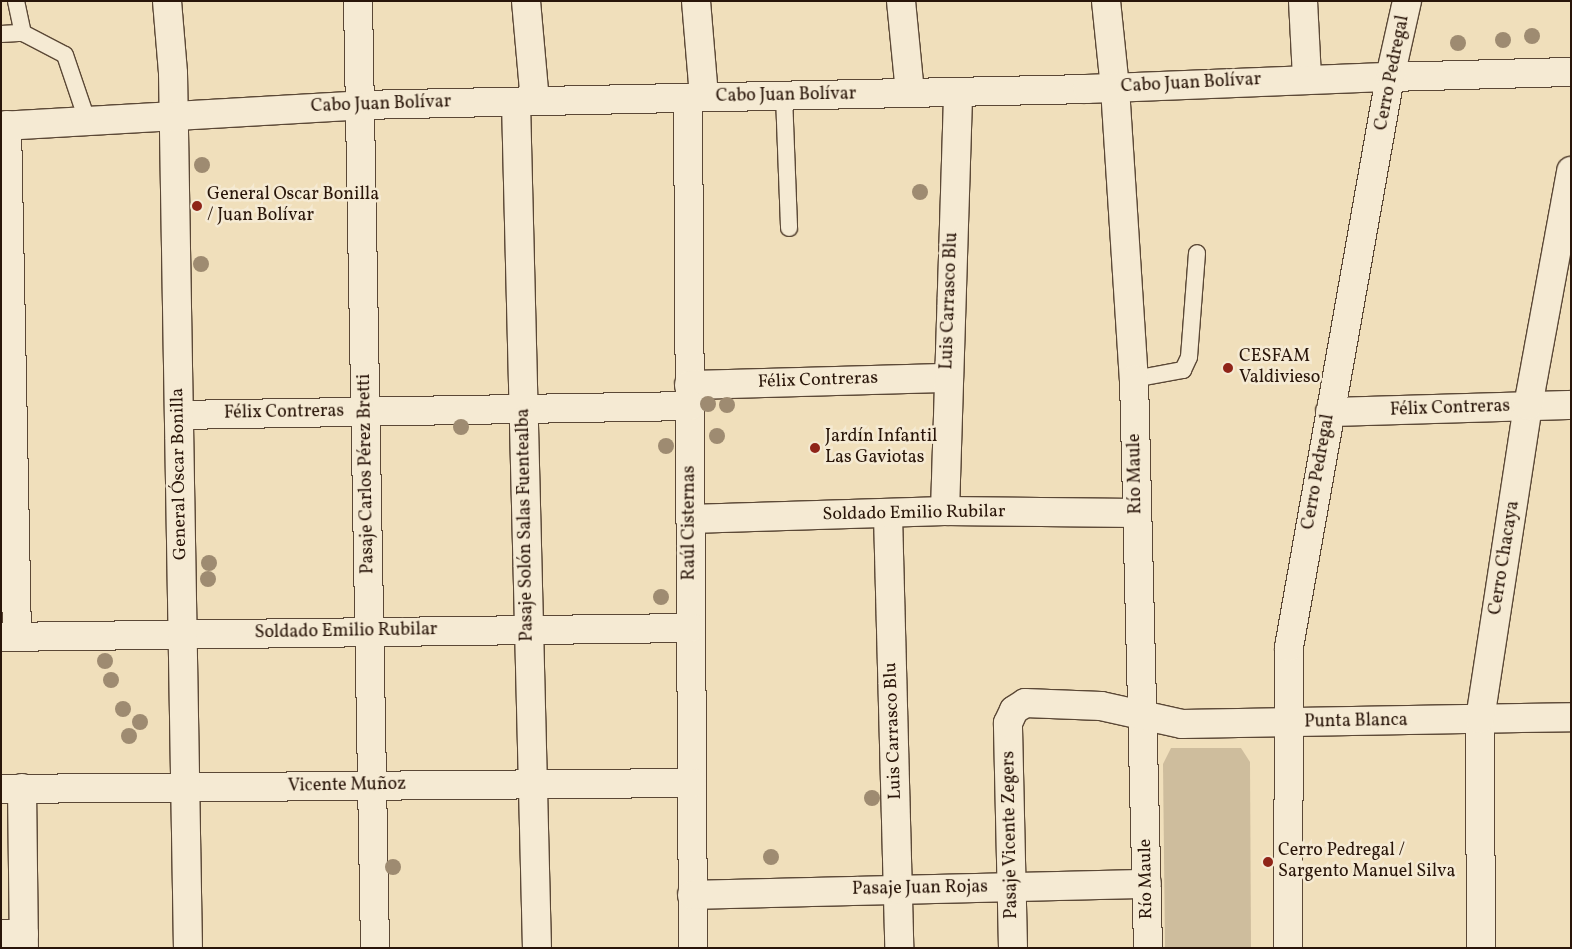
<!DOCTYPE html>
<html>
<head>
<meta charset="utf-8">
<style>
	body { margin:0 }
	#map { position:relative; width:1572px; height:949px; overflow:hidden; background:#f0dfbb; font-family:Vollkorn,serif }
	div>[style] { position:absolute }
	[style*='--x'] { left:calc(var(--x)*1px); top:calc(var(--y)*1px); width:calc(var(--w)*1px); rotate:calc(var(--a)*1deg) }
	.green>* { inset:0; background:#cebd9d }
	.roads { filter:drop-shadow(1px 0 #5b4836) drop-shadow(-1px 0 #5b4836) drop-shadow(0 1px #5b4836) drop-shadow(0 -1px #5b4836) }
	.lane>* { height:16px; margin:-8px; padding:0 8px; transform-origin:8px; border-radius:8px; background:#f5ead3 }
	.street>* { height:28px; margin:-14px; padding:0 14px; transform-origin:14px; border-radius:14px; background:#f5ead3 }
	.secondary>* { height:28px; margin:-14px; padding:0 14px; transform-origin:14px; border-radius:14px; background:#f5ead3 }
	.trees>* { width:16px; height:16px; margin:-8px; border-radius:50%; background:#9e8b71 }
	.dots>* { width:14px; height:14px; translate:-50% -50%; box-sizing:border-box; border:2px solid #f5ead3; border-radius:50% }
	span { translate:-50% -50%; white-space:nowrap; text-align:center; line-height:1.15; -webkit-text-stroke:5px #f5ead3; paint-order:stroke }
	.street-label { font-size:18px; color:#291509 }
	.poi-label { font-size:18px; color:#291509 }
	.left { translate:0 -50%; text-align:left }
	.frame { position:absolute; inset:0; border:2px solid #291509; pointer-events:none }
</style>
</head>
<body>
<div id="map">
	<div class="green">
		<i style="clip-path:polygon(1171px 748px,1241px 748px,1250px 762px,1251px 948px,1165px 948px,1163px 764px)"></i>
	</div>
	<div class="roads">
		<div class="lane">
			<i style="--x:16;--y:1;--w:33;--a:78"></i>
			<i style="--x:1;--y:34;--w:22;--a:-3"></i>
			<i style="--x:23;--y:33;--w:47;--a:27.6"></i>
			<i style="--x:65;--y:55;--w:69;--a:71.3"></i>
			<i style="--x:784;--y:96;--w:132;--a:87.8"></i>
			<i style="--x:1134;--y:379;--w:50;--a:-10.4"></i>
			<i style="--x:1183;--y:370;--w:14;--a:-65"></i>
			<i style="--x:1189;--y:357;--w:104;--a:-85.6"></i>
		</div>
		<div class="street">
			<i style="--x:358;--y:1;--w:947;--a:88.97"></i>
			<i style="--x:526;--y:1;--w:100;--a:84.9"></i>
			<i style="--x:696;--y:1;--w:96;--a:85.2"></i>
			<i style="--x:901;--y:1;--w:92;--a:84.4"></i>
			<i style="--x:1303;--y:1;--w:76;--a:87"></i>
			<i style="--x:1390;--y:77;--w:181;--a:-1.6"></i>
			<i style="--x:1115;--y:88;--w:292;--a:86.3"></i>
			<i style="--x:1134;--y:379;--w:569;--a:88.59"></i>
			<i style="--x:688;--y:98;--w:850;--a:89.66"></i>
			<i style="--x:516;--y:102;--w:846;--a:88.58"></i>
			<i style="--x:7;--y:125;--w:512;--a:88.88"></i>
			<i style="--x:689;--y:385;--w:258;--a:-1.6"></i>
			<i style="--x:1330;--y:412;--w:241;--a:-1.7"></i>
			<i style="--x:179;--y:415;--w:511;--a:-1.01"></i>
			<i style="--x:945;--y:511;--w:419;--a:-88.2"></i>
			<i style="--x:888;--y:515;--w:433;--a:88.5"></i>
			<i style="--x:690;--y:519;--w:255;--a:-1.8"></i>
			<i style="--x:945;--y:511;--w:192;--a:0.6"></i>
			<i style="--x:1;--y:637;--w:690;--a:-0.75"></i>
			<i style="--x:22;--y:788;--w:160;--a:89.3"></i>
			<i style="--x:1;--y:789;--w:691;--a:-0.5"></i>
			<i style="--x:692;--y:895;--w:455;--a:-1.4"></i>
			<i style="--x:1;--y:934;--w:23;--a:0"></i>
			<i style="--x:1013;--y:948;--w:225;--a:-91.3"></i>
			<i style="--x:1008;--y:723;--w:14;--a:-65"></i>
			<i style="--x:1014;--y:710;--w:13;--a:-32"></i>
			<i style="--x:1025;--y:703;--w:76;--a:2.3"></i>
			<i style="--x:1101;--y:706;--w:83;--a:12.5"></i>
			<i style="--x:1182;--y:724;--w:389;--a:-1"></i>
			<i style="--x:1481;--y:948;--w:229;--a:-90.3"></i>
			<i style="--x:1480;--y:719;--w:317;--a:-81.3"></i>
			<i style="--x:1528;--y:406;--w:239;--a:-79.6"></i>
		</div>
		<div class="secondary">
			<i style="--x:167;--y:1;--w:72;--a:85.2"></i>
			<i style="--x:173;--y:73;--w:875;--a:89.02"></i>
			<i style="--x:1106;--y:1;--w:87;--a:84.1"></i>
			<i style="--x:1;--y:126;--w:361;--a:-3.3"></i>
			<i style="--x:361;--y:105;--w:726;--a:-1.26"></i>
			<i style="--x:1087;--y:89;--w:303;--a:-2.3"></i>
			<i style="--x:1288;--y:948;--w:301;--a:-89.8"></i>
			<i style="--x:1289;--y:647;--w:579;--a:-79.95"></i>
			<i style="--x:1390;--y:77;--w:78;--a:-77.4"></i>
		</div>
	</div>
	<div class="trees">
		<i style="left:1532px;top:36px"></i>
		<i style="left:1503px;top:40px"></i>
		<i style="left:1458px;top:43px"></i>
		<i style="left:202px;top:165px"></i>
		<i style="left:920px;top:192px"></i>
		<i style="left:201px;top:264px"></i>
		<i style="left:708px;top:404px"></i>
		<i style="left:727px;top:405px"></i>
		<i style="left:461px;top:427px"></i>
		<i style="left:717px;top:436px"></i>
		<i style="left:666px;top:446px"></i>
		<i style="left:209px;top:563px"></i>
		<i style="left:208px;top:579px"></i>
		<i style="left:661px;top:597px"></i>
		<i style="left:105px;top:661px"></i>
		<i style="left:111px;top:680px"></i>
		<i style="left:123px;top:709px"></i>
		<i style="left:140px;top:722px"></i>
		<i style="left:129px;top:736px"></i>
		<i style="left:872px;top:798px"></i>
		<i style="left:771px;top:857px"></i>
		<i style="left:393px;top:867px"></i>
	</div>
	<div class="dots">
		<i style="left:197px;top:206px;background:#8f2418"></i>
		<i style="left:1228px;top:368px;background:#8f2418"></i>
		<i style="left:815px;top:448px;background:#8f2418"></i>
		<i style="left:1268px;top:862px;background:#8f2418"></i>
	</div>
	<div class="street-label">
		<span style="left:1393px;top:73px;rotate:-79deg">Cerro Pedregal</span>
		<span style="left:1191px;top:84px;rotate:-3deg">Cabo Juan Bolívar</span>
		<span style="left:786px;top:96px;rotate:-1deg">Cabo Juan Bolívar</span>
		<span style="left:381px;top:105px;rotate:-2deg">Cabo Juan Bolívar</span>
		<span style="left:950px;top:301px;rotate:-88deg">Luis Carrasco Blu</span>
		<span style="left:818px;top:381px;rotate:-2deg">Félix Contreras</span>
		<span style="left:1450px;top:409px;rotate:-2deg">Félix Contreras</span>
		<span style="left:284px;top:413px;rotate:-1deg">Félix Contreras</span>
		<span style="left:1319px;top:472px;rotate:-80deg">Cerro Pedregal</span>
		<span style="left:180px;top:474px;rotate:-91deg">General Óscar Bonilla</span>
		<span style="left:367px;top:474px;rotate:-91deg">Pasaje Carlos Pérez Bretti</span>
		<span style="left:1136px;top:474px;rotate:-91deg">Río Maule</span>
		<span style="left:914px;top:514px;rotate:-1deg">Soldado Emilio Rubilar</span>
		<span style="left:690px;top:523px;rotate:-90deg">Raúl Cisternas</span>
		<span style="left:526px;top:525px;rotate:-91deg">Pasaje Solón Salas Fuentealba</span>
		<span style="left:1505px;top:558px;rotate:-81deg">Cerro Chacaya</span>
		<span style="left:346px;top:632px;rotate:-1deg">Soldado Emilio Rubilar</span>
		<span style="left:1356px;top:722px;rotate:-1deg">Punta Blanca</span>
		<span style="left:894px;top:731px;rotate:-92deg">Luis Carrasco Blu</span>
		<span style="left:347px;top:786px;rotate:-1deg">Vicente Muñoz</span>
		<span style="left:1011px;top:835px;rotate:-91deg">Pasaje Vicente Zegers</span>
		<span style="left:1147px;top:879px;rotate:-91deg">Río Maule</span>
		<span style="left:920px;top:889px;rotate:-1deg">Pasaje Juan Rojas</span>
	</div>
	<div class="poi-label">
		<span class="left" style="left:207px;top:206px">General Oscar Bonilla<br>/ Juan Bolívar</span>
		<span class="left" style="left:1239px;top:368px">CESFAM<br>Valdivieso</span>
		<span class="left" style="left:825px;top:448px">Jardín Infantil<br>Las Gaviotas</span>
		<span class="left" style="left:1278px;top:862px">Cerro Pedregal /<br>Sargento Manuel Silva</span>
	</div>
	<div class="frame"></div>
</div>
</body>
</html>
